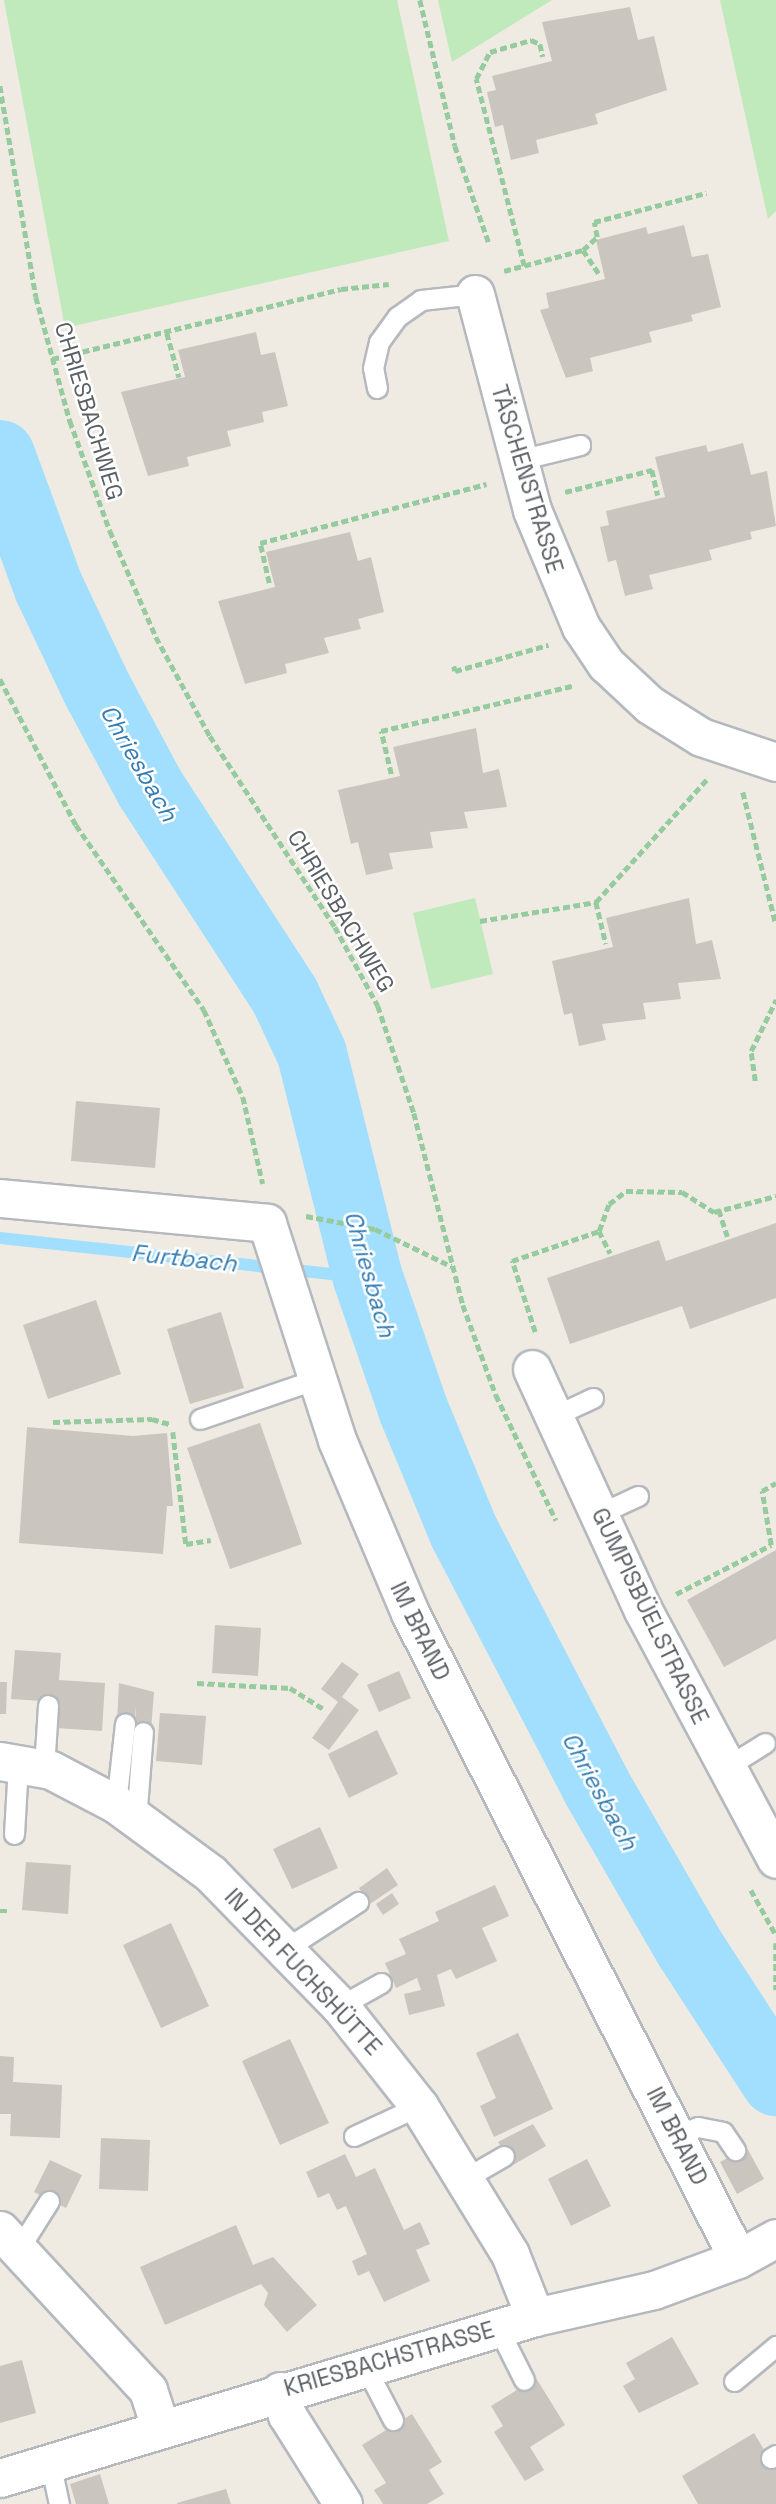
<!DOCTYPE html>
<html>
<head>
<meta charset="utf-8">
<style>
	body { margin:0 }
	#map { position:relative; width:776px; height:2504px; overflow:hidden; background:#efebe2; font-family:"Space Grotesk",sans-serif }
	div>[style] { position:absolute }
	[style*='--x'] { left:calc(var(--x)*1px); top:calc(var(--y)*1px); width:calc(var(--w)*1px); rotate:calc(var(--a)*1deg) }
	.green>* { inset:0; background:#c0e9bc }
	.stream>* { height:12px; margin:-6px; padding:0 6px; transform-origin:6px; border-radius:6px; background:#a2dfff }
	.river>* { height:70px; margin:-35px; padding:0 35px; transform-origin:35px; border-radius:35px; background:#a2dfff }
	.building>* { inset:0; background:#cac5bf }
	.path>* { height:4.5px; margin-top:-2.25px; transform-origin:0; background:repeating-linear-gradient(90deg,#95cb9f 0 7px,transparent 0 10.5px) }
	.roads { filter:drop-shadow(2px 0 #b5b9be) drop-shadow(-2px 0 #b5b9be) drop-shadow(0 2px #b5b9be) drop-shadow(0 -2px #b5b9be) }
	.service>* { height:19px; margin:-9.5px; padding:0 9.5px; transform-origin:9.5px; border-radius:9.5px; background:#fff }
	.minor>* { height:37px; margin:-18.5px; padding:0 18.5px; transform-origin:18.5px; border-radius:18.5px; background:#fff }
	span { translate:-50% -50%; white-space:nowrap; text-align:center; line-height:1.15; -webkit-text-stroke:5px #fff; paint-order:stroke }
	.street-label { font-size:23px; color:#5b6065 }
	.water-label { font-size:24px; color:#347cb1; font-style:italic }
</style>
</head>
<body>
<div id="map">
	<div class="green">
		<i style="clip-path:polygon(4px 0,397px 0,449px 241px,65px 328px)"></i>
		<i style="clip-path:polygon(438px 0,552px 0,452px 62px)"></i>
		<i style="clip-path:polygon(720px 0,776px 0,776px 211px,768px 219px)"></i>
		<i style="clip-path:polygon(475px 898px,493px 974px,431px 989px,413px 913px)"></i>
	</div>
	<div class="stream">
		<i style="--x:0;--y:1238;--w:370;--a:6.2"></i>
	</div>
	<div class="river">
		<i style="--x:0;--y:455;--w:142;--a:69.8"></i>
		<i style="--x:49;--y:588;--w:114;--a:64.6"></i>
		<i style="--x:98;--y:691;--w:110;--a:61.8"></i>
		<i style="--x:150;--y:788;--w:248;--a:57"></i>
		<i style="--x:285;--y:996;--w:64;--a:65"></i>
		<i style="--x:312;--y:1054;--w:231;--a:76"></i>
		<i style="--x:368;--y:1278;--w:139;--a:71"></i>
		<i style="--x:413;--y:1409;--w:133;--a:67.5"></i>
		<i style="--x:464;--y:1532;--w:286;--a:62.5"></i>
		<i style="--x:596;--y:1786;--w:186;--a:60"></i>
		<i style="--x:689;--y:1947;--w:160;--a:57"></i>
	</div>
	<div class="building">
		<i style="clip-path:polygon(630px 7px,638px 40px,654px 36px,667px 90px,595px 114px,598px 124px,536px 140px,539px 153px,511px 160px,503px 125px,495px 127px,487px 92px,496px 90px,492px 76px,552px 61px,542px 22px)"></i>
		<i style="clip-path:polygon(684px 225px,692px 257px,708px 254px,721px 307px,691px 315px,693px 321px,649px 332px,652px 342px,590px 358px,593px 371px,566px 378px,540px 310px,549px 308px,546px 293px,605px 279px,596px 240px,646px 227px,648px 234px)"></i>
		<i style="clip-path:polygon(256px 332px,261px 355px,275px 352px,288px 406px,262px 412px,264px 422px,227px 431px,231px 446px,187px 457px,189px 466px,148px 476px,121px 392px,185px 377px,178px 350px)"></i>
		<i style="clip-path:polygon(743px 443px,751px 475px,767px 471px,776px 526px,750px 532px,752px 539px,709px 550px,712px 560px,649px 575px,653px 589px,625px 596px,616px 560px,608px 562px,600px 527px,609px 525px,606px 511px,665px 497px,655px 457px,706px 445px,708px 452px)"></i>
		<i style="clip-path:polygon(350px 532px,358px 561px,371px 557px,384px 612px,358px 619px,361px 629px,324px 638px,329px 653px,285px 664px,287px 673px,245px 684px,218px 601px,275px 587px,266px 552px)"></i>
		<i style="clip-path:polygon(476px 728px,483px 773px,499px 769px,507px 807px,464px 812px,468px 828px,430px 832px,433px 848px,389px 853px,393px 869px,366px 875px,358px 842px,351px 844px,338px 790px,400px 776px,393px 747px)"></i>
		<i style="clip-path:polygon(689px 898px,696px 944px,712px 940px,721px 979px,678px 983px,681px 999px,643px 1003px,646px 1019px,602px 1024px,606px 1040px,579px 1046px,572px 1013px,564px 1015px,552px 961px,613px 947px,606px 918px)"></i>
		<i style="clip-path:polygon(76px 1101px,160px 1108px,155px 1168px,71px 1161px)"></i>
		<i style="clip-path:polygon(776px 1223px,776px 1298px,690px 1329px,682px 1306px,570px 1344px,547px 1278px,659px 1240px,666px 1261px)"></i>
		<i style="clip-path:polygon(96px 1300px,121px 1374px,48px 1399px,23px 1325px)"></i>
		<i style="clip-path:polygon(221px 1312px,244px 1388px,190px 1404px,167px 1329px)"></i>
		<i style="clip-path:polygon(260px 1423px,302px 1544px,230px 1569px,187px 1448px)"></i>
		<i style="clip-path:polygon(27px 1427px,133px 1436px,167px 1433px,173px 1506px,167px 1506px,163px 1554px,19px 1543px)"></i>
		<i style="clip-path:polygon(776px 1550px,776px 1639px,724px 1667px,687px 1600px)"></i>
		<i style="clip-path:polygon(215px 1625px,261px 1628px,258px 1676px,212px 1673px)"></i>
		<i style="clip-path:polygon(15px 1650px,61px 1653px,59px 1680px,105px 1683px,102px 1731px,56px 1728px,58px 1702px,11px 1699px)"></i>
		<i style="clip-path:polygon(342px 1662px,359px 1674px,342px 1697px,359px 1710px,329px 1750px,312px 1738px,338px 1702px,321px 1689px)"></i>
		<i style="clip-path:polygon(399px 1671px,411px 1698px,379px 1712px,367px 1685px)"></i>
		<i style="clip-path:polygon(0 1682px,7px 1682px,6px 1714px,0 1714px)"></i>
		<i style="clip-path:polygon(119px 1683px,154px 1692px,151px 1730px,135px 1729px,136px 1706px,134px 1722px,117px 1721px)"></i>
		<i style="clip-path:polygon(160px 1713px,206px 1716px,202px 1765px,156px 1761px)"></i>
		<i style="clip-path:polygon(377px 1730px,398px 1774px,349px 1798px,328px 1754px)"></i>
		<i style="clip-path:polygon(320px 1827px,338px 1868px,292px 1889px,273px 1849px)"></i>
		<i style="clip-path:polygon(26px 1862px,71px 1865px,68px 1914px,22px 1910px)"></i>
		<i style="clip-path:polygon(387px 1868px,398px 1885px,370px 1904px,359px 1888px)"></i>
		<i style="clip-path:polygon(495px 1885px,509px 1916px,482px 1928px,497px 1961px,456px 1979px,451px 1969px,437px 1975px,445px 2006px,409px 2015px,404px 1994px,421px 1990px,417px 1978px,396px 1988px,385px 1963px,406px 1954px,399px 1939px,439px 1921px,435px 1912px)"></i>
		<i style="clip-path:polygon(392px 1893px,399px 1904px,383px 1915px,376px 1904px)"></i>
		<i style="clip-path:polygon(171px 1923px,209px 2006px,161px 2028px,123px 1945px)"></i>
		<i style="clip-path:polygon(518px 2033px,553px 2109px,494px 2137px,480px 2106px,496px 2098px,476px 2053px)"></i>
		<i style="clip-path:polygon(290px 2039px,329px 2123px,280px 2145px,242px 2061px)"></i>
		<i style="clip-path:polygon(0 2056px,14px 2057px,13px 2082px,62px 2085px,60px 2138px,10px 2136px,11px 2114px,0 2114px)"></i>
		<i style="clip-path:polygon(533px 2124px,546px 2146px,513px 2165px,498px 2142px)"></i>
		<i style="clip-path:polygon(101px 2138px,150px 2140px,148px 2191px,99px 2189px)"></i>
		<i style="clip-path:polygon(747px 2148px,764px 2179px,737px 2194px,720px 2162px)"></i>
		<i style="clip-path:polygon(345px 2154px,356px 2177px,375px 2168px,404px 2230px,420px 2222px,430px 2244px,416px 2250px,430px 2281px,384px 2302px,369px 2271px,358px 2276px,352px 2261px,367px 2254px,346px 2206px,337px 2210px,329px 2193px,318px 2198px,306px 2172px)"></i>
		<i style="clip-path:polygon(587px 2159px,611px 2206px,571px 2226px,548px 2179px)"></i>
		<i style="clip-path:polygon(50px 2160px,82px 2175px,66px 2208px,34px 2192px)"></i>
		<i style="clip-path:polygon(236px 2225px,253px 2265px,273px 2257px,317px 2305px,287px 2332px,264px 2305px,268px 2293px,261px 2284px,165px 2325px,140px 2267px)"></i>
		<i style="clip-path:polygon(672px 2337px,699px 2384px,639px 2413px,623px 2386px,635px 2379px,626px 2363px)"></i>
		<i style="clip-path:polygon(22px 2360px,36px 2413px,0 2423px,0 2366px)"></i>
		<i style="clip-path:polygon(536px 2378px,565px 2425px,530px 2447px,544px 2470px,525px 2481px,494px 2432px,503px 2426px,491px 2406px)"></i>
		<i style="clip-path:polygon(412px 2414px,442px 2462px,429px 2470px,444px 2494px,427px 2504px,383px 2504px,374px 2490px,386px 2483px,362px 2445px)"></i>
		<i style="clip-path:polygon(754px 2433px,776px 2470px,776px 2504px,698px 2504px,682px 2476px)"></i>
		<i style="clip-path:polygon(100px 2474px,109px 2504px,76px 2504px,70px 2484px)"></i>
		<i style="clip-path:polygon(226px 2489px,231px 2504px,177px 2504px,177px 2503px)"></i>
	</div>
	<div class="path">
		<i style="--x:420;--y:0;--w:150;--a:76.5"></i>
		<i style="--x:455;--y:146;--w:103;--a:70.7"></i>
		<i style="--x:0;--y:86;--w:214;--a:80.3"></i>
		<i style="--x:36;--y:297;--w:129;--a:74.7"></i>
		<i style="--x:70;--y:421;--w:117;--a:70"></i>
		<i style="--x:110;--y:531;--w:116;--a:66.5"></i>
		<i style="--x:156;--y:637;--w:113;--a:61.4"></i>
		<i style="--x:210;--y:736;--w:228;--a:56.8"></i>
		<i style="--x:335;--y:927;--w:90;--a:61.4"></i>
		<i style="--x:378;--y:1006;--w:113;--a:71.4"></i>
		<i style="--x:414;--y:1113;--w:198;--a:75.7"></i>
		<i style="--x:463;--y:1305;--w:96;--a:69.9"></i>
		<i style="--x:496;--y:1395;--w:139;--a:64.4"></i>
		<i style="--x:583;--y:250;--w:30;--a:56"></i>
		<i style="--x:524;--y:266;--w:193;--a:-104.4"></i>
		<i style="--x:476;--y:79;--w:30;--a:-63"></i>
		<i style="--x:490;--y:52;--w:43;--a:-16.3"></i>
		<i style="--x:531;--y:40;--w:10;--a:24"></i>
		<i style="--x:540;--y:44;--w:13;--a:77"></i>
		<i style="--x:504;--y:271;--w:82;--a:-14.9"></i>
		<i style="--x:583;--y:250;--w:19;--a:-43"></i>
		<i style="--x:597;--y:237;--w:15;--a:-101"></i>
		<i style="--x:594;--y:222;--w:116;--a:-14.5"></i>
		<i style="--x:167;--y:333;--w:46;--a:74.7"></i>
		<i style="--x:52;--y:359;--w:297;--a:-13.6"></i>
		<i style="--x:341;--y:289;--w:48;--a:-5.9"></i>
		<i style="--x:565;--y:492;--w:90;--a:-14.2"></i>
		<i style="--x:652;--y:470;--w:26;--a:77"></i>
		<i style="--x:269;--y:583;--w:41;--a:-102.7"></i>
		<i style="--x:260;--y:543;--w:234;--a:-14.6"></i>
		<i style="--x:454;--y:666;--w:5;--a:79"></i>
		<i style="--x:455;--y:671;--w:97;--a:-15.6"></i>
		<i style="--x:0;--y:679;--w:165;--a:62.5"></i>
		<i style="--x:76;--y:825;--w:225;--a:55.3"></i>
		<i style="--x:204;--y:1010;--w:95;--a:65.9"></i>
		<i style="--x:243;--y:1097;--w:89;--a:77.1"></i>
		<i style="--x:391;--y:774;--w:44;--a:-103.1"></i>
		<i style="--x:381;--y:731;--w:199;--a:-13.3"></i>
		<i style="--x:743;--y:792;--w:136;--a:76"></i>
		<i style="--x:596;--y:902;--w:43;--a:76.6"></i>
		<i style="--x:480;--y:921;--w:118;--a:-9.3"></i>
		<i style="--x:596;--y:902;--w:166;--a:-47.9"></i>
		<i style="--x:755;--y:1081;--w:30;--a:-98"></i>
		<i style="--x:751;--y:1051;--w:57;--a:-63.9"></i>
		<i style="--x:719;--y:1210;--w:28;--a:72"></i>
		<i style="--x:306;--y:1216;--w:70;--a:10.7"></i>
		<i style="--x:375;--y:1229;--w:85;--a:26"></i>
		<i style="--x:599;--y:1231;--w:25;--a:63"></i>
		<i style="--x:535;--y:1332;--w:75;--a:-107.9"></i>
		<i style="--x:512;--y:1261;--w:92;--a:-19"></i>
		<i style="--x:599;--y:1231;--w:29;--a:-70"></i>
		<i style="--x:609;--y:1204;--w:21;--a:-37"></i>
		<i style="--x:626;--y:1191;--w:56;--a:1"></i>
		<i style="--x:682;--y:1192;--w:38;--a:32"></i>
		<i style="--x:714;--y:1212;--w:64;--a:-14.5"></i>
		<i style="--x:53;--y:1422;--w:99;--a:-1.7"></i>
		<i style="--x:152;--y:1419;--w:19;--a:16"></i>
		<i style="--x:173;--y:1432;--w:113;--a:83.4"></i>
		<i style="--x:186;--y:1544;--w:25;--a:-9"></i>
		<i style="--x:676;--y:1594;--w:107;--a:-27.3"></i>
		<i style="--x:771;--y:1545;--w:55;--a:-99.5"></i>
		<i style="--x:762;--y:1491;--w:16;--a:-30"></i>
		<i style="--x:197;--y:1683;--w:93;--a:3.1"></i>
		<i style="--x:290;--y:1688;--w:40;--a:32"></i>
		<i style="--x:751;--y:1890;--w:51;--a:60.9"></i>
		<i style="--x:0;--y:1911;--w:7;--a:0"></i>
		<i style="--x:776;--y:1943;--w:47;--a:90"></i>
	</div>
	<div class="roads">
		<div class="service">
			<i style="--x:377;--y:388;--w:20;--a:-101"></i>
			<i style="--x:373;--y:368;--w:27;--a:-77"></i>
			<i style="--x:379;--y:342;--w:31;--a:-54"></i>
			<i style="--x:397;--y:317;--w:29;--a:-35"></i>
			<i style="--x:421;--y:300;--w:54;--a:-6.3"></i>
			<i style="--x:519;--y:460;--w:63;--a:-13.8"></i>
			<i style="--x:554;--y:1416;--w:43;--a:-24.8"></i>
			<i style="--x:200;--y:1419;--w:124;--a:-18.9"></i>
			<i style="--x:599;--y:1514;--w:43;--a:-24.8"></i>
			<i style="--x:725;--y:1768;--w:47;--a:-32"></i>
			<i style="--x:44;--y:1769;--w:64;--a:-86.4"></i>
			<i style="--x:116;--y:1804;--w:81;--a:-83.6"></i>
			<i style="--x:136;--y:1820;--w:88;--a:-85.5"></i>
			<i style="--x:14;--y:1834;--w:70;--a:-86.7"></i>
			<i style="--x:285;--y:1949;--w:87;--a:-32.8"></i>
			<i style="--x:340;--y:2006;--w:47;--a:-29.3"></i>
			<i style="--x:676;--y:2135;--w:23;--a:-20"></i>
			<i style="--x:698;--y:2127;--w:25;--a:11"></i>
			<i style="--x:723;--y:2132;--w:22;--a:56"></i>
			<i style="--x:354;--y:2136;--w:72;--a:-24.8"></i>
			<i style="--x:464;--y:2179;--w:46;--a:-29.9"></i>
			<i style="--x:18;--y:2250;--w:58;--a:-57.7"></i>
			<i style="--x:498;--y:2328;--w:58;--a:63.4"></i>
			<i style="--x:365;--y:2366;--w:61;--a:62.6"></i>
			<i style="--x:734;--y:2381;--w:55;--a:-39.8"></i>
			<i style="--x:771;--y:2458;--w:6;--a:-31"></i>
			<i style="--x:50;--y:2462;--w:43;--a:77.9"></i>
		</div>
		<div class="minor">
			<i style="--x:475;--y:294;--w:223;--a:75.2"></i>
			<i style="--x:532;--y:510;--w:127;--a:67.3"></i>
			<i style="--x:581;--y:627;--w:45;--a:56"></i>
			<i style="--x:606;--y:664;--w:60;--a:43"></i>
			<i style="--x:650;--y:705;--w:60;--a:32.1"></i>
			<i style="--x:701;--y:737;--w:79;--a:18.4"></i>
			<i style="--x:0;--y:1198;--w:268;--a:5.3"></i>
			<i style="--x:267;--y:1223;--w:228;--a:72.1"></i>
			<i style="--x:337;--y:1440;--w:188;--a:67.1"></i>
			<i style="--x:410;--y:1613;--w:724;--a:63.08"></i>
			<i style="--x:532;--y:1369;--w:265;--a:65.3"></i>
			<i style="--x:643;--y:1610;--w:282;--a:61.9"></i>
			<i style="--x:0;--y:1761;--w:52;--a:10"></i>
			<i style="--x:51;--y:1770;--w:73;--a:27.6"></i>
			<i style="--x:116;--y:1804;--w:117;--a:36.3"></i>
			<i style="--x:210;--y:1873;--w:186;--a:45.7"></i>
			<i style="--x:340;--y:2006;--w:127;--a:51.7"></i>
			<i style="--x:419;--y:2106;--w:174;--a:58.4"></i>
			<i style="--x:510;--y:2254;--w:68;--a:68.4"></i>
			<i style="--x:0;--y:2230;--w:218;--a:47.2"></i>
			<i style="--x:148;--y:2390;--w:39;--a:72"></i>
			<i style="--x:280;--y:2391;--w:25;--a:74"></i>
			<i style="--x:287;--y:2415;--w:105;--a:57.8"></i>
			<i style="--x:0;--y:2478;--w:559;--a:-16.75"></i>
			<i style="--x:535;--y:2317;--w:122;--a:-12.8"></i>
			<i style="--x:654;--y:2290;--w:90;--a:-20.3"></i>
			<i style="--x:738;--y:2259;--w:43;--a:-28.9"></i>
		</div>
	</div>
	<div class="street-label">
		<span style="left:89px;top:411px;rotate:73deg">CHRIESBACHWEG</span>
		<span style="left:527px;top:479px;rotate:73deg">TÄSCHENSTRASSE</span>
		<span style="left:341px;top:911px;rotate:59deg">CHRIESBACHWEG</span>
		<span style="left:650px;top:1616px;rotate:64deg">GUMPISBÜELSTRASSE</span>
		<span style="left:420px;top:1631px;rotate:64deg">IM BRAND</span>
		<span style="left:303px;top:1972px;rotate:47deg">IN DER FUCHSHÜTTE</span>
		<span style="left:677px;top:2136px;rotate:63deg">IM BRAND</span>
		<span style="left:389px;top:2359px;rotate:-16deg">KRIESBACHSTRASSE</span>
	</div>
	<div class="water-label">
		<span style="left:139px;top:763px;rotate:60deg">Chriesbach</span>
		<span style="left:184px;top:1258px;rotate:6deg">Furtbach</span>
		<span style="left:370px;top:1274px;rotate:74deg">Chriesbach</span>
		<span style="left:600px;top:1791px;rotate:61deg">Chriesbach</span>
	</div>
</div>
</body>
</html>
